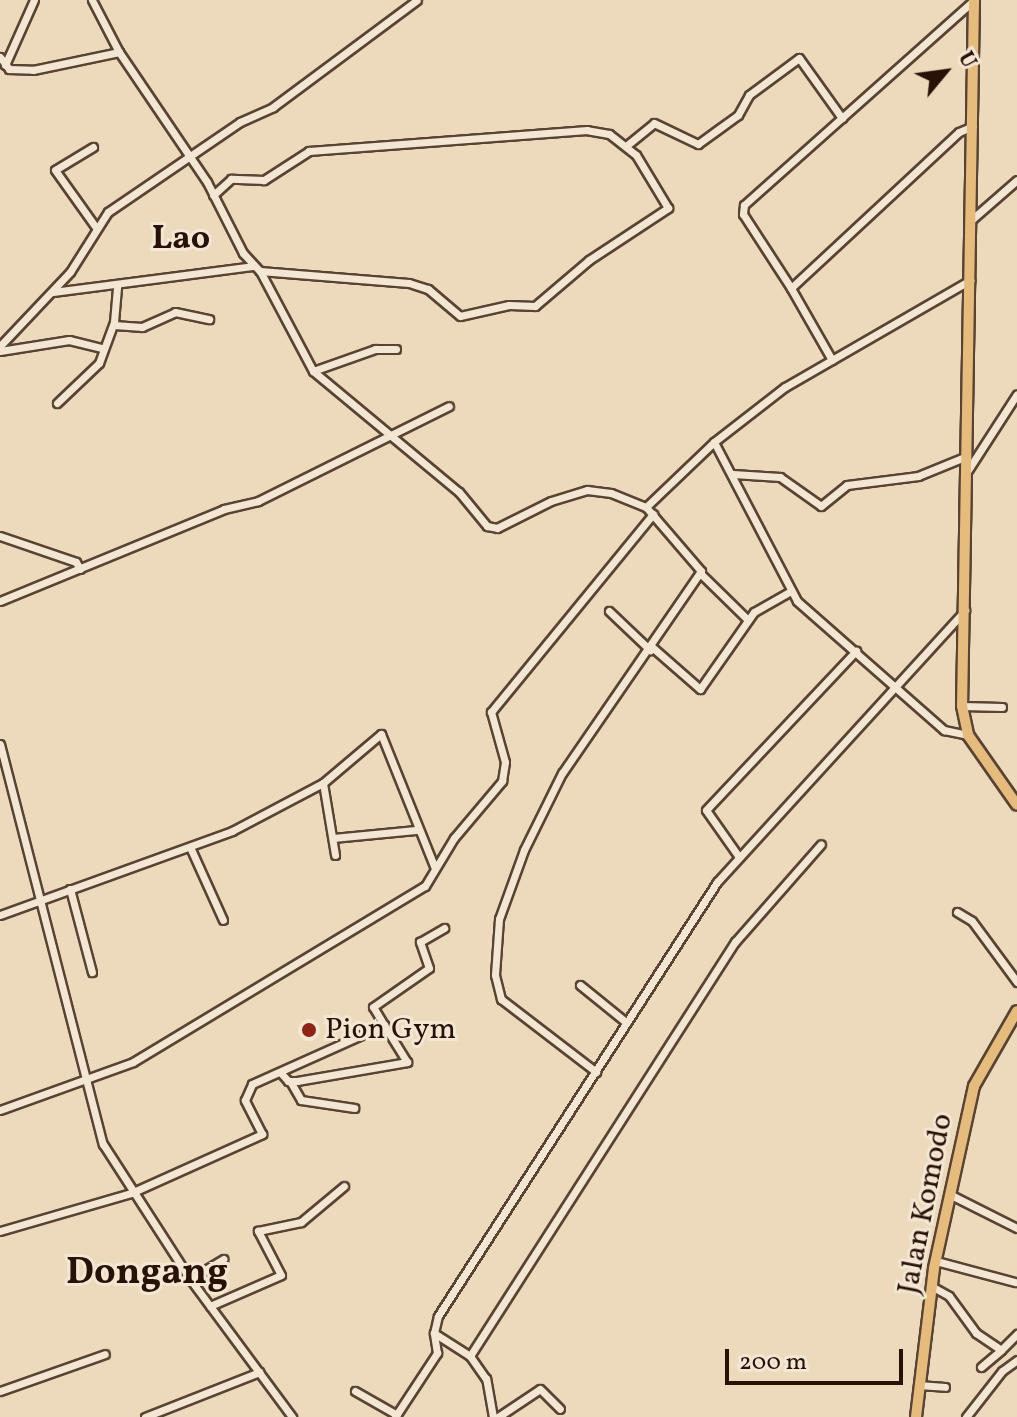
<!DOCTYPE html>
<html>
<head>
<meta charset="utf-8">
<style>
	body { margin:0 }
	#map { position:relative; width:1017px; height:1417px; overflow:hidden; background:#edd9bb; font-family:Vollkorn,serif }
	div>[style] { position:absolute }
	[style*='--x'] { left:calc(var(--x)*1px); top:calc(var(--y)*1px); width:calc(var(--w)*1px); rotate:calc(var(--a)*1deg) }
	.roads { filter:drop-shadow(2px 0 #594333) drop-shadow(-2px 0 #594333) drop-shadow(0 2px #594333) drop-shadow(0 -2px #594333) }
	.minor>* { height:7px; margin:-3.5px; padding:0 3.5px; transform-origin:3.5px; border-radius:3.5px; background:#f3e6d3 }
	.highway>* { height:10px; margin:-5px; padding:0 5px; transform-origin:5px; border-radius:5px; background:#e6bc7e }
	.dots>* { width:22px; height:22px; translate:-50% -50%; box-sizing:border-box; border:4px solid #f3e6d3; border-radius:50% }
	span { translate:-50% -50%; white-space:nowrap; text-align:center; line-height:1.15; -webkit-text-stroke:6px #f3e6d3; paint-order:stroke }
	.poi-label { font-size:30px; color:#281106 }
	.left { translate:0 -50%; text-align:left }
	.street-label { font-size:30px; color:#281106 }
	.quarter-label { font-size:34px; color:#281106; font-weight:700 }
	.district-label { font-size:38px; color:#281106; font-weight:700 }
	.north { position:absolute; left:905px; top:32px; width:80px; height:80px; -webkit-text-stroke:6px #f3e6d3; paint-order:stroke; rotate:61deg; font-size:22px; font-weight:700; line-height:32px; text-align:center; color:#281106 }
	.north::after { content:''; display:block; margin:auto; width:28px; height:36px; background:#281106; clip-path:polygon(50% 0,100% 100%,50% 72%,0 100%) }
	.scale { position:absolute; left:725px; top:1349px; width:178px; height:36px; box-sizing:border-box; border:4px solid #281106; border-top:0; padding-left:10px; font-size:24px; line-height:28px; white-space:nowrap; color:#281106; -webkit-text-stroke:6px #f3e6d3; paint-order:stroke }
</style>
</head>
<body>
<div id="map">
	<div class="roads">
		<div class="minor">
			<i style="--x:92;--y:0;--w:59;--a:62.6"></i>
			<i style="--x:119;--y:52;--w:157;--a:55.9"></i>
			<i style="--x:207;--y:182;--w:80;--a:63.1"></i>
			<i style="--x:243;--y:253;--w:25;--a:47"></i>
			<i style="--x:260;--y:271;--w:149;--a:4.6"></i>
			<i style="--x:409;--y:283;--w:20;--a:18"></i>
			<i style="--x:428;--y:289;--w:42;--a:40.2"></i>
			<i style="--x:460;--y:316;--w:50;--a:-12.7"></i>
			<i style="--x:509;--y:305;--w:26;--a:2"></i>
			<i style="--x:535;--y:306;--w:71;--a:-40.4"></i>
			<i style="--x:589;--y:260;--w:95;--a:-33.4"></i>
			<i style="--x:668;--y:208;--w:62;--a:-121.1"></i>
			<i style="--x:636;--y:155;--w:34;--a:-142"></i>
			<i style="--x:609;--y:134;--w:22;--a:-170"></i>
			<i style="--x:587;--y:130;--w:279;--a:175.7"></i>
			<i style="--x:309;--y:151;--w:54;--a:147.2"></i>
			<i style="--x:264;--y:180;--w:33;--a:-178"></i>
			<i style="--x:231;--y:179;--w:24;--a:138"></i>
			<i style="--x:0;--y:57;--w:15;--a:53"></i>
			<i style="--x:9;--y:69;--w:24;--a:2"></i>
			<i style="--x:33;--y:70;--w:88;--a:-11.8"></i>
			<i style="--x:5;--y:65;--w:71;--a:-66"></i>
			<i style="--x:626;--y:146;--w:36;--a:-39"></i>
			<i style="--x:654;--y:123;--w:49;--a:25.5"></i>
			<i style="--x:698;--y:144;--w:49;--a:-35.9"></i>
			<i style="--x:738;--y:115;--w:23;--a:-61"></i>
			<i style="--x:749;--y:95;--w:62;--a:-36.5"></i>
			<i style="--x:799;--y:58;--w:74;--a:54.4"></i>
			<i style="--x:93;--y:147;--w:44;--a:148.8"></i>
			<i style="--x:55;--y:170;--w:69;--a:54.5"></i>
			<i style="--x:970;--y:221;--w:62;--a:-41.1"></i>
			<i style="--x:260;--y:271;--w:113;--a:62.1"></i>
			<i style="--x:313;--y:371;--w:190;--a:39.7"></i>
			<i style="--x:459;--y:492;--w:44;--a:50.5"></i>
			<i style="--x:487;--y:526;--w:10;--a:11"></i>
			<i style="--x:497;--y:528;--w:60;--a:-26.6"></i>
			<i style="--x:551;--y:501;--w:38;--a:-17"></i>
			<i style="--x:587;--y:490;--w:24;--a:7"></i>
			<i style="--x:611;--y:493;--w:38;--a:22"></i>
			<i style="--x:646;--y:507;--w:84;--a:49.3"></i>
			<i style="--x:701;--y:571;--w:245;--a:124.5"></i>
			<i style="--x:562;--y:773;--w:86;--a:116.3"></i>
			<i style="--x:524;--y:850;--w:73;--a:109.9"></i>
			<i style="--x:499;--y:919;--w:56;--a:94.1"></i>
			<i style="--x:495;--y:975;--w:25;--a:76"></i>
			<i style="--x:501;--y:999;--w:120;--a:37.5"></i>
			<i style="--x:791;--y:288;--w:88;--a:-123"></i>
			<i style="--x:743;--y:214;--w:9;--a:-84"></i>
			<i style="--x:744;--y:205;--w:308;--a:-41.7"></i>
			<i style="--x:53;--y:292;--w:201;--a:-7.4"></i>
			<i style="--x:114;--y:325;--w:28;--a:4"></i>
			<i style="--x:142;--y:327;--w:36;--a:-24"></i>
			<i style="--x:175;--y:312;--w:35;--a:12"></i>
			<i style="--x:0;--y:346;--w:102;--a:-46.6"></i>
			<i style="--x:70;--y:272;--w:71;--a:-57.7"></i>
			<i style="--x:108;--y:212;--w:160;--a:-34.3"></i>
			<i style="--x:240;--y:122;--w:36;--a:-24"></i>
			<i style="--x:273;--y:107;--w:179;--a:-36.6"></i>
			<i style="--x:0;--y:351;--w:70;--a:-9.1"></i>
			<i style="--x:69;--y:340;--w:36;--a:14"></i>
			<i style="--x:832;--y:360;--w:83;--a:-119.7"></i>
			<i style="--x:791;--y:288;--w:229;--a:-42.9"></i>
			<i style="--x:959;--y:132;--w:15;--a:-23"></i>
			<i style="--x:313;--y:371;--w:66;--a:-19.5"></i>
			<i style="--x:375;--y:349;--w:21;--a:0"></i>
			<i style="--x:57;--y:403;--w:58;--a:-43.6"></i>
			<i style="--x:99;--y:363;--w:44;--a:-69.9"></i>
			<i style="--x:114;--y:322;--w:37;--a:-85"></i>
			<i style="--x:714;--y:442;--w:179;--a:62.4"></i>
			<i style="--x:797;--y:601;--w:196;--a:41.3"></i>
			<i style="--x:944;--y:730;--w:25;--a:12"></i>
			<i style="--x:968;--y:470;--w:90;--a:-57.2"></i>
			<i style="--x:733;--y:474;--w:47;--a:3.7"></i>
			<i style="--x:780;--y:477;--w:50;--a:35.3"></i>
			<i style="--x:821;--y:506;--w:33;--a:-39"></i>
			<i style="--x:847;--y:485;--w:72;--a:-7.2"></i>
			<i style="--x:918;--y:476;--w:53;--a:-22.2"></i>
			<i style="--x:646;--y:507;--w:94;--a:-43.7"></i>
			<i style="--x:714;--y:442;--w:90;--a:-37.8"></i>
			<i style="--x:785;--y:387;--w:214;--a:-30"></i>
			<i style="--x:0;--y:536;--w:80;--a:18.9"></i>
			<i style="--x:76;--y:562;--w:8;--a:60"></i>
			<i style="--x:702;--y:575;--w:64;--a:44.4"></i>
			<i style="--x:0;--y:601;--w:242;--a:-22.3"></i>
			<i style="--x:224;--y:509;--w:35;--a:-13"></i>
			<i style="--x:258;--y:501;--w:213;--a:-26.4"></i>
			<i style="--x:609;--y:611;--w:57;--a:43.6"></i>
			<i style="--x:652;--y:647;--w:64;--a:41.2"></i>
			<i style="--x:700;--y:689;--w:94;--a:-55"></i>
			<i style="--x:754;--y:612;--w:40;--a:-29.7"></i>
			<i style="--x:962;--y:706;--w:40;--a:1.4"></i>
			<i style="--x:0;--y:744;--w:413;--a:75.6"></i>
			<i style="--x:103;--y:1144;--w:161;--a:57.2"></i>
			<i style="--x:190;--y:1279;--w:172;--a:53.5"></i>
			<i style="--x:323;--y:783;--w:73;--a:80.5"></i>
			<i style="--x:333;--y:838;--w:83;--a:-5.5"></i>
			<i style="--x:190;--y:847;--w:80;--a:65.7"></i>
			<i style="--x:739;--y:857;--w:57;--a:-125.1"></i>
			<i style="--x:706;--y:810;--w:219;--a:-46.7"></i>
			<i style="--x:70;--y:889;--w:86;--a:75.2"></i>
			<i style="--x:957;--y:912;--w:17;--a:31"></i>
			<i style="--x:972;--y:921;--w:76;--a:53.6"></i>
			<i style="--x:0;--y:915;--w:247;--a:-19.9"></i>
			<i style="--x:232;--y:831;--w:103;--a:-27.8"></i>
			<i style="--x:323;--y:783;--w:76;--a:-40.2"></i>
			<i style="--x:381;--y:734;--w:144;--a:68.1"></i>
			<i style="--x:580;--y:985;--w:60;--a:39"></i>
			<i style="--x:280;--y:1072;--w:12;--a:48"></i>
			<i style="--x:288;--y:1081;--w:9;--a:0"></i>
			<i style="--x:297;--y:1081;--w:112;--a:-9.8"></i>
			<i style="--x:407;--y:1062;--w:44;--a:-121.9"></i>
			<i style="--x:290;--y:1081;--w:22;--a:60"></i>
			<i style="--x:301;--y:1100;--w:54;--a:8.6"></i>
			<i style="--x:0;--y:1110;--w:141;--a:-19.8"></i>
			<i style="--x:133;--y:1062;--w:341;--a:-31.1"></i>
			<i style="--x:425;--y:886;--w:56;--a:-58.9"></i>
			<i style="--x:454;--y:838;--w:75;--a:-49.9"></i>
			<i style="--x:502;--y:781;--w:19;--a:-81"></i>
			<i style="--x:505;--y:762;--w:52;--a:-105.6"></i>
			<i style="--x:491;--y:712;--w:256;--a:-50.7"></i>
			<i style="--x:949;--y:1194;--w:76;--a:26.6"></i>
			<i style="--x:0;--y:1231;--w:136;--a:-16.2"></i>
			<i style="--x:131;--y:1193;--w:144;--a:-24.2"></i>
			<i style="--x:262;--y:1134;--w:38;--a:-117"></i>
			<i style="--x:245;--y:1100;--w:17;--a:-66"></i>
			<i style="--x:252;--y:1084;--w:145;--a:-24.1"></i>
			<i style="--x:384;--y:1025;--w:21;--a:-121"></i>
			<i style="--x:373;--y:1007;--w:68;--a:-34.9"></i>
			<i style="--x:429;--y:968;--w:28;--a:-109"></i>
			<i style="--x:420;--y:942;--w:28;--a:-30"></i>
			<i style="--x:936;--y:1261;--w:82;--a:14.9"></i>
			<i style="--x:190;--y:1279;--w:39;--a:-31"></i>
			<i style="--x:933;--y:1287;--w:18;--a:29"></i>
			<i style="--x:949;--y:1296;--w:46;--a:53.9"></i>
			<i style="--x:976;--y:1333;--w:30;--a:34"></i>
			<i style="--x:1001;--y:1350;--w:23;--a:-45"></i>
			<i style="--x:210;--y:1306;--w:77;--a:-23.6"></i>
			<i style="--x:281;--y:1275;--w:50;--a:-117.6"></i>
			<i style="--x:258;--y:1231;--w:44;--a:-11.8"></i>
			<i style="--x:301;--y:1222;--w:56;--a:-39.9"></i>
			<i style="--x:470;--y:1356;--w:492;--a:-57.4"></i>
			<i style="--x:735;--y:942;--w:130;--a:-48.7"></i>
			<i style="--x:981;--y:1367;--w:26;--a:-40"></i>
			<i style="--x:918;--y:1385;--w:27;--a:4"></i>
			<i style="--x:0;--y:1391;--w:111;--a:-19.4"></i>
			<i style="--x:355;--y:1391;--w:48;--a:29.7"></i>
			<i style="--x:145;--y:1417;--w:123;--a:-21.5"></i>
			<i style="--x:395;--y:1417;--w:77;--a:-56.7"></i>
			<i style="--x:437;--y:1353;--w:20;--a:-99"></i>
			<i style="--x:493;--y:1417;--w:39;--a:-100"></i>
			<i style="--x:486;--y:1379;--w:28;--a:-125"></i>
			<i style="--x:470;--y:1356;--w:43;--a:-147.4"></i>
			<i style="--x:434;--y:1333;--w:17;--a:-77"></i>
			<i style="--x:438;--y:1316;--w:516;--a:-57.26"></i>
			<i style="--x:717;--y:882;--w:368;--a:-47.6"></i>
			<i style="--x:498;--y:1417;--w:50;--a:-33.7"></i>
			<i style="--x:540;--y:1389;--w:28;--a:45"></i>
			<i style="--x:966;--y:1417;--w:58;--a:-52"></i>
			<i style="--x:1002;--y:1371;--w:19;--a:-36"></i>
		</div>
		<div class="highway">
			<i style="--x:974;--y:0;--w:706;--a:90.97"></i>
			<i style="--x:962;--y:706;--w:30;--a:78"></i>
			<i style="--x:968;--y:735;--w:85;--a:55"></i>
			<i style="--x:916;--y:1417;--w:150;--a:-83.1"></i>
			<i style="--x:934;--y:1268;--w:186;--a:-77.6"></i>
			<i style="--x:974;--y:1086;--w:86;--a:-60.2"></i>
		</div>
	</div>
	<div class="dots">
		<i style="left:309px;top:1030px;background:#8f2418"></i>
	</div>
	<div class="poi-label">
		<span class="left" style="left:325px;top:1030px">Pion Gym</span>
	</div>
	<div class="street-label">
		<span style="left:926px;top:1204px;rotate:-79deg">Jalan Komodo</span>
	</div>
	<div class="quarter-label">
		<span style="left:181px;top:240px">Lao</span>
	</div>
	<div class="district-label">
		<span style="left:147px;top:1274px">Dongang</span>
	</div>
	<div class="north">U</div>
	<div class="scale">200 m</div>
</div>
</body>
</html>
